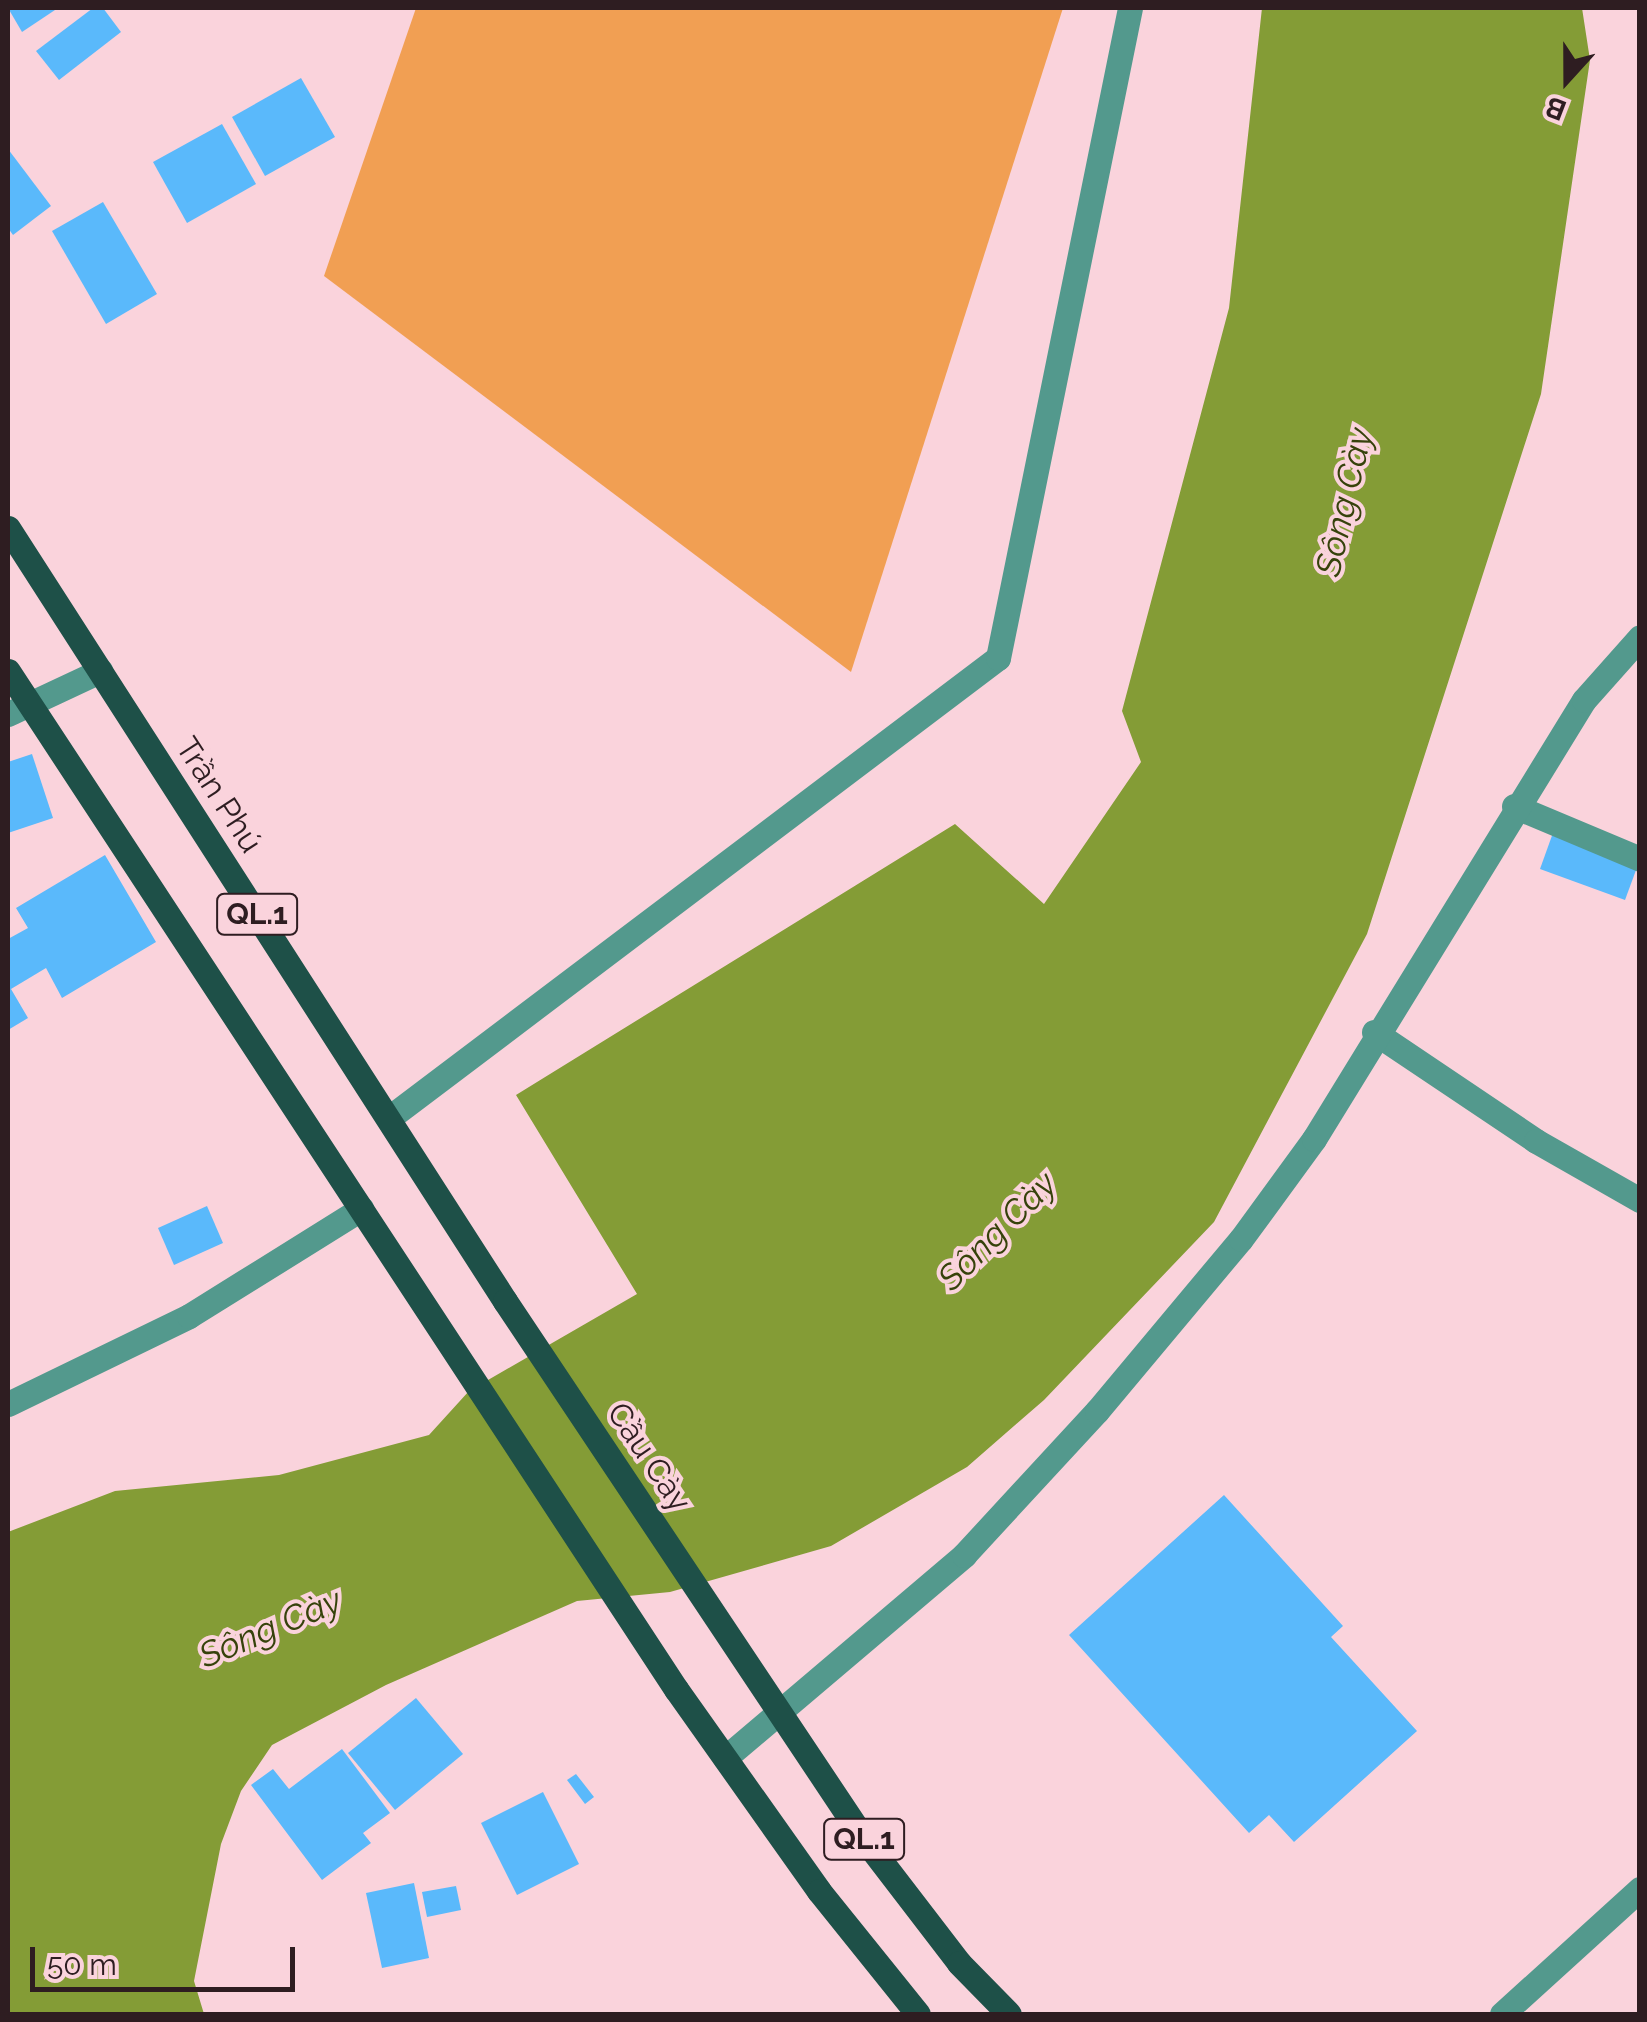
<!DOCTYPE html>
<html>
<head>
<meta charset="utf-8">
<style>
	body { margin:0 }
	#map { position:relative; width:1647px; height:2022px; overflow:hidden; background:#fad3dc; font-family:Raleway,sans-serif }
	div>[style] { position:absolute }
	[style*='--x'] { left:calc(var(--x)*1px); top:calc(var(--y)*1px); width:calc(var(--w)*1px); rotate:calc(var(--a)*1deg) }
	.green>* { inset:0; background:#f19f53 }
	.water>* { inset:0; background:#849c36 }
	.building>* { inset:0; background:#5ab9fb }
	.minor>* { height:25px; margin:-12.5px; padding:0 12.5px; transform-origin:12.5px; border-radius:12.5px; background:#53998d }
	.tertiary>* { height:25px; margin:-12.5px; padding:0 12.5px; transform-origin:12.5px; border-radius:12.5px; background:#53998d }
	.primary>* { height:25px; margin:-12.5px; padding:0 12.5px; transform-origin:12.5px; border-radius:12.5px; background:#1e5048 }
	span { translate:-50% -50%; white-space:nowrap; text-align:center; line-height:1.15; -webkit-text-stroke:8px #fad3dc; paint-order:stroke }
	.shield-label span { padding:2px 8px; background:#fad3dc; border:2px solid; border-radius:8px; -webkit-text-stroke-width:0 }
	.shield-label { font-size:30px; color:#2e1d21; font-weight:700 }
	.street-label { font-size:32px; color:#2e1d21 }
	.water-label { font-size:35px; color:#36420b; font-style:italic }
	.frame { position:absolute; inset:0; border:10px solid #2e1d21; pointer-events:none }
	.north { position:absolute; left:1517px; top:30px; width:100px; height:100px; -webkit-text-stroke:8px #fad3dc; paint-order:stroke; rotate:201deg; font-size:28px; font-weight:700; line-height:40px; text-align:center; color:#2e1d21 }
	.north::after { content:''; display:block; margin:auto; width:35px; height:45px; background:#2e1d21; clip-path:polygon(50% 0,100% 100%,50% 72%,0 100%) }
	.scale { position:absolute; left:30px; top:1947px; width:265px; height:45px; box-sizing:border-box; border:5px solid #2e1d21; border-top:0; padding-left:12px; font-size:30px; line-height:35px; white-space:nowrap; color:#2e1d21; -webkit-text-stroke:8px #fad3dc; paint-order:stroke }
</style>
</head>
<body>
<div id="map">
	<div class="green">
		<i style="clip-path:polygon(416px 8px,1063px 8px,851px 672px,324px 276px)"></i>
	</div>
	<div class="water">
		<i style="clip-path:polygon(1262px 8px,1582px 8px,1590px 60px,1541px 394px,1367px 934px,1214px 1222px,1044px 1400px,967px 1467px,831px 1546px,670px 1592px,577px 1601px,386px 1685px,272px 1745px,241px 1791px,221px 1844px,194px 1981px,204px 2014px,8px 2014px,8px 1532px,115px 1491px,279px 1475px,429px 1435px,469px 1391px,637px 1294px,516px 1095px,955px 824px,1044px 904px,1141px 762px,1122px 711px,1229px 308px)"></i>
	</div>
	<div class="building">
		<i style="clip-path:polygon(8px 8px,58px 8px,22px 32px)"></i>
		<i style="clip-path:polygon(93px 8px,103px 8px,121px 32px,59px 80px,36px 51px)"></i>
		<i style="clip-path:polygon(301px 78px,335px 137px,265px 176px,232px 117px)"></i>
		<i style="clip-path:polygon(222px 124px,256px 184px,187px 223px,153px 162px)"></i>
		<i style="clip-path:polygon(8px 149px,51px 206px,13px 235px,8px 228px)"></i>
		<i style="clip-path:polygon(103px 202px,157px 294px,106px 324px,52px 231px)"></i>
		<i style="clip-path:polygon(32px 754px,53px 818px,8px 833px,8px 762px)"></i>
		<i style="clip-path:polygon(1554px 830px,1639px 862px,1625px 900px,1540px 869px)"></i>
		<i style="clip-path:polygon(105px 855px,156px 942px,62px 998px,46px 968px,11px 989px,28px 1018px,8px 1030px,8px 939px,28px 928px,16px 908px)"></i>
		<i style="clip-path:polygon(207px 1206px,223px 1243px,174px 1265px,158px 1228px)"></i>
		<i style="clip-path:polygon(1224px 1495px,1343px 1626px,1331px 1637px,1417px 1731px,1294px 1842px,1269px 1815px,1249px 1833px,1069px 1635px)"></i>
		<i style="clip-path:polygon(416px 1698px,463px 1754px,395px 1810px,348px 1753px)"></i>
		<i style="clip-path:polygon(342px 1749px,390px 1813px,363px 1833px,371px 1843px,322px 1880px,251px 1785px,273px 1769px,289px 1789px)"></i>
		<i style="clip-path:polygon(576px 1774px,594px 1797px,585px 1804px,567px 1780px)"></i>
		<i style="clip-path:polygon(543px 1792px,579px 1864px,517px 1895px,481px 1823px)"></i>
		<i style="clip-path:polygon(414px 1883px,429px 1958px,382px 1968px,366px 1893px)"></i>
		<i style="clip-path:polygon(456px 1886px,461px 1910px,427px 1917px,422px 1892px)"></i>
	</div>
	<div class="minor">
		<i style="--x:1514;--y:806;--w:137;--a:22.8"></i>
		<i style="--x:1374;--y:1032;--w:195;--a:33.9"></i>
		<i style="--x:1536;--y:1141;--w:120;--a:29.6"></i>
		<i style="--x:389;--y:1118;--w:763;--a:-37.07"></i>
		<i style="--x:998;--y:658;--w:663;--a:-78.52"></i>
		<i style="--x:8;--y:1404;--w:201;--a:-25.9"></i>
		<i style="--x:189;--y:1316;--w:203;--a:-31.9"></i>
		<i style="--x:1502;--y:2014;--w:186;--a:-42.2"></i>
	</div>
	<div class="tertiary">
		<i style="--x:8;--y:714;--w:102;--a:-25.1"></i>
		<i style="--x:725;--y:1758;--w:314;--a:-40.3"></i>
		<i style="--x:964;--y:1555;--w:196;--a:-47.3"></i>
		<i style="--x:1097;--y:1411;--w:224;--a:-50.1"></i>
		<i style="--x:1241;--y:1239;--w:124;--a:-53.9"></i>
		<i style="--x:1314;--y:1139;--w:515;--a:-58.41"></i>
		<i style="--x:1584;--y:700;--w:84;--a:-48.4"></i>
	</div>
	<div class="primary">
		<i style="--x:8;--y:528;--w:919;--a:57.26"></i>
		<i style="--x:505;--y:1301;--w:647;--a:56.29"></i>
		<i style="--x:864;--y:1839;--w:156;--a:52.5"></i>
		<i style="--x:959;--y:1963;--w:71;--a:45.6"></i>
		<i style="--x:8;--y:671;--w:1218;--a:56.73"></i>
		<i style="--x:676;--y:1689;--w:247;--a:54.7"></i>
		<i style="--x:819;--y:1891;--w:158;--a:51.2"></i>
	</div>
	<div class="shield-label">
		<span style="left:257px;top:914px">QL.1</span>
		<span style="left:864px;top:1839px">QL.1</span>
	</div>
	<div class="street-label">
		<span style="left:219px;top:795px;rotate:57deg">Trần Phú</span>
		<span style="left:649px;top:1457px;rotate:56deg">Cầu Cày</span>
	</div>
	<div class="water-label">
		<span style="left:1344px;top:502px;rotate:-77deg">Sông Cày</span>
		<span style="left:997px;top:1231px;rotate:-45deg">Sông Cày</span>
		<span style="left:270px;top:1628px;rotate:-23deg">Sông Cày</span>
	</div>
	<div class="frame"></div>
	<div class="north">B</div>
	<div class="scale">50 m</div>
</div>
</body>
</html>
